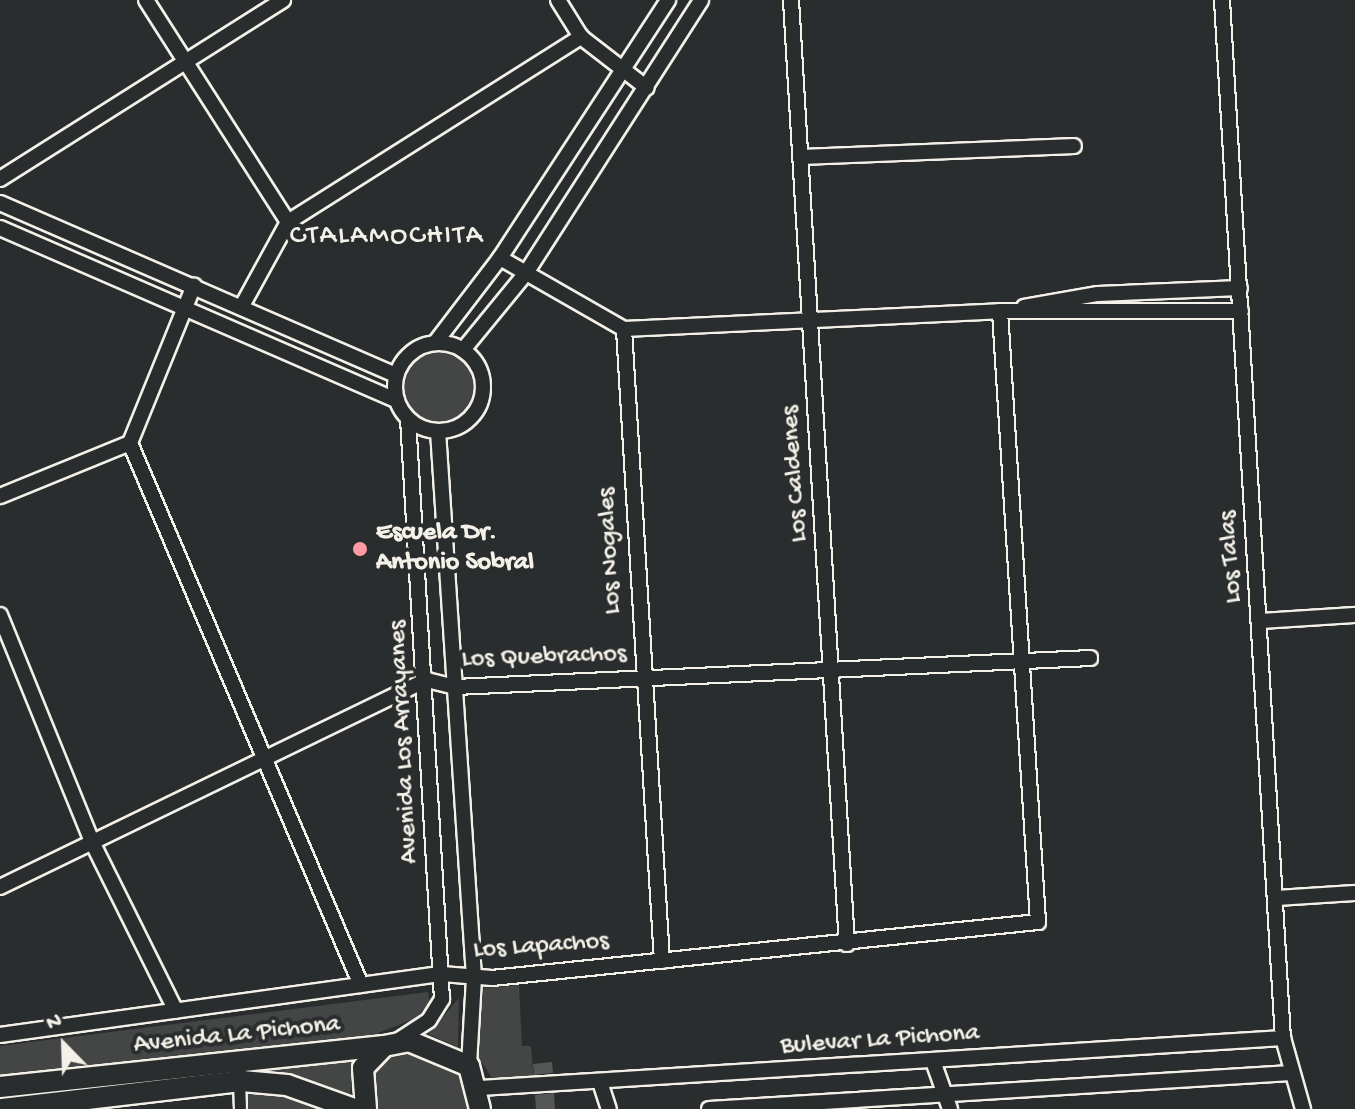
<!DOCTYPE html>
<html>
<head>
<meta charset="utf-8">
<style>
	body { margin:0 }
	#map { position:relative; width:1355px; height:1109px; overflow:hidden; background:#2a2d2e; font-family:"Gochi Hand",sans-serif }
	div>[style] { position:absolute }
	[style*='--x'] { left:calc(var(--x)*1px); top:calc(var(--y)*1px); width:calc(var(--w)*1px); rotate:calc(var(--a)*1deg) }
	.green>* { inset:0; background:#444645 }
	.round { border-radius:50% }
	.shadow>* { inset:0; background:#0007 }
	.building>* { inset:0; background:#555756 }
	.roads { filter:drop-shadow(2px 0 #f4f1e8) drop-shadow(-2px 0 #f4f1e8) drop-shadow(0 2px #f4f1e8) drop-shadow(0 -2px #f4f1e8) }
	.pedestrian>* { height:11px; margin:-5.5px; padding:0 5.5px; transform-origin:5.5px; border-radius:5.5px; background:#2a2d2e }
	.minor>* { height:14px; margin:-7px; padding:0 7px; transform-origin:7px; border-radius:7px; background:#2a2d2e }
	.minor>.ring { margin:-7px; padding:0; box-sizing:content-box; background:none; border:14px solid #2a2d2e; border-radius:50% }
	.secondary>* { height:20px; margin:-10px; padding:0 10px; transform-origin:10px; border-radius:10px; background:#2a2d2e }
	.dots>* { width:22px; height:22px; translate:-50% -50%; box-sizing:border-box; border:4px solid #2a2d2e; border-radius:50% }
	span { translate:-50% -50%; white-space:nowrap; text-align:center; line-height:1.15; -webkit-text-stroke:8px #2a2d2e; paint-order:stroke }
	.street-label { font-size:26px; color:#f4f1e8 }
	.poi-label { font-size:26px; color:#f4f1e8; font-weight:700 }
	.left { translate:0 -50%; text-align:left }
	.neighbourhood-label { font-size:28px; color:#f4f1e8; letter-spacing:2px }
	.north { position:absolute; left:24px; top:1005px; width:80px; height:80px; -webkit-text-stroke:6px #2a2d2e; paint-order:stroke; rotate:337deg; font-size:22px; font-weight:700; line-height:32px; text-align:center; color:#f4f1e8 }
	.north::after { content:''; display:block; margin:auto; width:28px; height:36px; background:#f4f1e8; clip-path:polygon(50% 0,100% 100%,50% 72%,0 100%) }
</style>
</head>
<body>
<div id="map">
	<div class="green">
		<i class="round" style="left:395px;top:343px;width:88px;height:88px"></i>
		<i style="clip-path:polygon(519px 985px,522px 1046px,531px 1046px,534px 1081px,493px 1080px,474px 1050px,479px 1005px,484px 988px)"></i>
		<i style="clip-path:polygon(428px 992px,430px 1005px,414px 1019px,373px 1035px,0 1078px,0 1046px)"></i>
		<i style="clip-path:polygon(459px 998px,458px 1047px,428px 1034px)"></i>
		<i style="clip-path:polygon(414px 1051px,461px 1072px,469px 1109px,375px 1109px,370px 1074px,389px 1055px)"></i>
		<i style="clip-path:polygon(361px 1056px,349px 1096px,256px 1072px,104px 1088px)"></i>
		<i style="clip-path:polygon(247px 1090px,279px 1092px,335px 1109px,247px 1109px)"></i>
	</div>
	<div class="shadow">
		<i style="clip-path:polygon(551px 1065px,553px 1076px,537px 1077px,536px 1074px)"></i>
	</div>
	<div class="building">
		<i style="clip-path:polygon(552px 1062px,553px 1073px,534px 1075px,533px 1064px)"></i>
		<i style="clip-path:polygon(554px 1093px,555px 1109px,536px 1109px,535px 1095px)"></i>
	</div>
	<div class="roads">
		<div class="pedestrian">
			<i style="--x:239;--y:1081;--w:28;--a:88"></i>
		</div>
		<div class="minor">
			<i style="--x:146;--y:0;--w:264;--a:57.4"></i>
			<i style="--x:558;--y:0;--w:44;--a:58.1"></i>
			<i style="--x:581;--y:37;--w:83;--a:37.7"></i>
			<i style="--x:791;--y:0;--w:946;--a:86.61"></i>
			<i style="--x:1222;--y:0;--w:1040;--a:86.64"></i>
			<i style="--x:1283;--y:1038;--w:74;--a:74.3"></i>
			<i style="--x:802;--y:157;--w:272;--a:-2.3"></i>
			<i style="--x:0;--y:179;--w:335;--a:-32.3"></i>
			<i style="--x:0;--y:203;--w:432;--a:23.5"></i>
			<i style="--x:0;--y:228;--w:433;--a:23.5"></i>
			<i style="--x:500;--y:258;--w:143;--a:29.8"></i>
			<i style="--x:624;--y:329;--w:376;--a:-2.7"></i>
			<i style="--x:1000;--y:311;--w:241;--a:0"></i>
			<i style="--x:242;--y:306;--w:96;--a:-61.3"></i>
			<i style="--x:288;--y:222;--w:347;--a:-32.3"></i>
			<i style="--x:1024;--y:307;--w:75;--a:-10"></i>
			<i style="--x:1098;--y:294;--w:142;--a:-2.4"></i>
			<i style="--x:624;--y:329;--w:633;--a:86.56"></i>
			<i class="ring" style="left:395px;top:343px;width:74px;height:74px"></i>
			<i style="--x:435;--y:343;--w:107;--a:-52.6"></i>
			<i style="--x:500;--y:258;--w:308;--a:-56.9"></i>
			<i style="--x:463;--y:350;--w:99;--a:-50.7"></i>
			<i style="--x:526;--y:273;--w:324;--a:-57.3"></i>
			<i style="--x:438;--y:431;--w:548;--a:86.23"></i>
			<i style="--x:474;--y:978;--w:88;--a:93.3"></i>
			<i style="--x:130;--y:443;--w:589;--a:66.92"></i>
			<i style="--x:0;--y:496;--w:140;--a:-22.2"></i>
			<i style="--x:130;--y:443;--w:170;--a:-67.9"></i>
			<i style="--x:0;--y:615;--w:247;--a:67.9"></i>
			<i style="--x:93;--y:844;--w:186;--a:63.6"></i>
			<i style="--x:1260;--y:621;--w:95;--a:-3.6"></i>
			<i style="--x:0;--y:887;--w:475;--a:-25.9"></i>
			<i style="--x:427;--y:680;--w:29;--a:14"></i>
			<i style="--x:455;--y:687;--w:636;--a:-2.61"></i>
			<i style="--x:1276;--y:898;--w:79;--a:-3.6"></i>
			<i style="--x:0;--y:1035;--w:446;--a:-7.9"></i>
			<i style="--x:442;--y:974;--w:50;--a:4.6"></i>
			<i style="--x:492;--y:978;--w:549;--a:-5.86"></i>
			<i style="--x:1038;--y:922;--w:612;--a:-93.56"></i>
			<i style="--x:397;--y:1041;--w:38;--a:-33"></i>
			<i style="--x:429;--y:1020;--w:25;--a:-58"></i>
			<i style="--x:442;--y:999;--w:581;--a:-93.35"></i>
			<i style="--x:933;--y:1061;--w:51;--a:70.5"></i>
			<i style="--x:601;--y:1085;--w:25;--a:72"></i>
			<i style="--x:480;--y:1088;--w:805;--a:-3.56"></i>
			<i style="--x:709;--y:1109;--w:583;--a:-3.54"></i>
		</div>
		<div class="secondary">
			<i style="--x:0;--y:1087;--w:386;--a:-6.1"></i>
			<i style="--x:2;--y:1109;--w:242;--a:-6.7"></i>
			<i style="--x:242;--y:1081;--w:45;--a:5.1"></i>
			<i style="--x:287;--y:1085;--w:71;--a:19.7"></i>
			<i style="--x:366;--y:1109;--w:41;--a:-94.2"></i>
			<i style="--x:363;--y:1068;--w:30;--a:-46"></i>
			<i style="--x:384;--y:1046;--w:25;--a:-11"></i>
			<i style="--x:409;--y:1041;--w:65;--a:22.6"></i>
			<i style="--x:469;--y:1066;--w:44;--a:75.7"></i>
		</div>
	</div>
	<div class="dots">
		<i style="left:360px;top:549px;background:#ff9aa2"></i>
	</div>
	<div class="street-label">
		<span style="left:796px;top:474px;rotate:-94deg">Los Caldenes</span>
		<span style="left:611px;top:551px;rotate:-93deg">Los Nogales</span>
		<span style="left:1232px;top:557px;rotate:-94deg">Los Talas</span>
		<span style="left:544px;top:658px;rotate:-2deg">Los Quebrachos</span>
		<span style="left:405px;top:742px;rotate:-93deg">Avenida Los Arrayanes</span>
		<span style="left:541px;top:947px;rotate:-4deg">Los Lapachos</span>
		<span style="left:237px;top:1036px;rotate:-6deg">Avenida La Pichona</span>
		<span style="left:880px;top:1041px;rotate:-4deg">Bulevar La Pichona</span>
	</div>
	<div class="poi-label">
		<span class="left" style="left:376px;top:549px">Escuela Dr.<br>Antonio Sobral</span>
	</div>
	<div class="neighbourhood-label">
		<span style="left:387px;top:237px">CTALAMOCHITA</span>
	</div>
	<div class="north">N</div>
</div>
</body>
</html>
